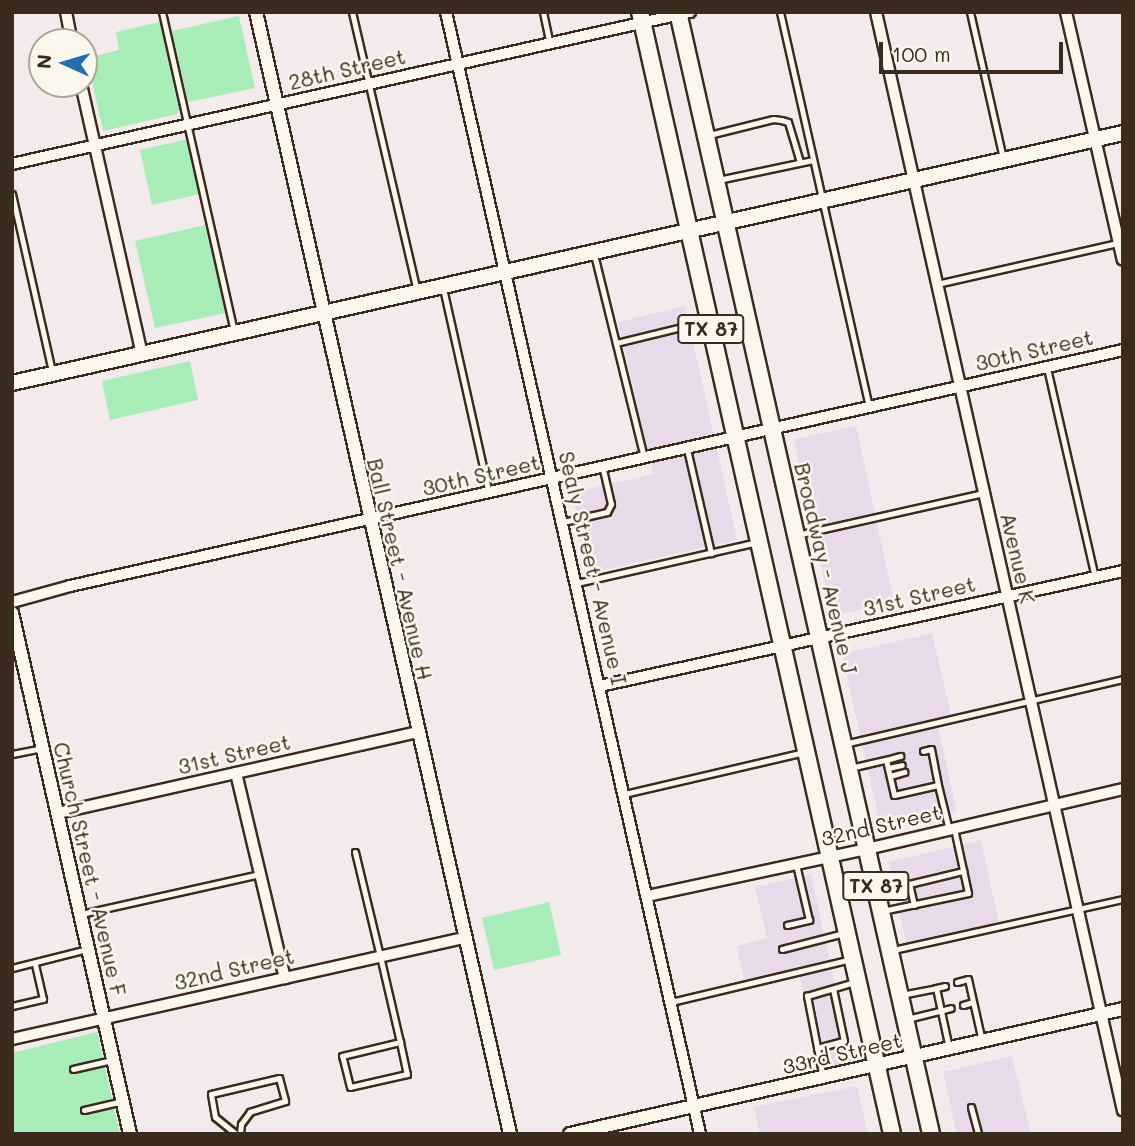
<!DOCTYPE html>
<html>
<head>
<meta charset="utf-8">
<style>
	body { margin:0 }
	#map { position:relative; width:1135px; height:1146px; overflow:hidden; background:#f2eaeb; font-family:Mali,sans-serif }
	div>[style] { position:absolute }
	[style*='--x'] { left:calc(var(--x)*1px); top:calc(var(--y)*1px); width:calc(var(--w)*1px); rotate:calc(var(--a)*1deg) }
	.built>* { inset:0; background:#e8dae9 }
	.green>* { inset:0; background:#a8ecb7 }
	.roads { filter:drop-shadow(2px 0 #3b2a1e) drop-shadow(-2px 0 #3b2a1e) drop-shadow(0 2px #3b2a1e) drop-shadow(0 -2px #3b2a1e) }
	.service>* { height:5px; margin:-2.5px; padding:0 2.5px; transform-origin:2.5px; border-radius:2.5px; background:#fbf7ec }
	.minor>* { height:10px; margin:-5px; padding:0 5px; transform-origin:5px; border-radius:5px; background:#fbf7ec }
	.tertiary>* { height:12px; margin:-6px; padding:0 6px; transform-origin:6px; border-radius:6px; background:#fbf7ec }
	.secondary>* { height:14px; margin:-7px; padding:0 7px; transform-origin:7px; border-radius:7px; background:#fbf7ec }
	.primary>* { height:16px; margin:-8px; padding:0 8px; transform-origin:8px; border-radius:8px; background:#fbf7ec }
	span { translate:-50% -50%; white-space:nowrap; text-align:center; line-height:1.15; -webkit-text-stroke:5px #fbf7ec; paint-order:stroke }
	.shield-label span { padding:2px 5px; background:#fbf7ec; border:2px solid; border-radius:5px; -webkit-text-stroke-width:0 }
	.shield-label { font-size:19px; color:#3b2a1e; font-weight:700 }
	.street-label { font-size:21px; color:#3b2a1e }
	.frame { position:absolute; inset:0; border:14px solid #3b2a1e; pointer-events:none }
	.north { position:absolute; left:28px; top:28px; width:70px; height:70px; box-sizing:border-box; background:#fbf7ec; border:2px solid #aea59a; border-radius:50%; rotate:274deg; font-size:19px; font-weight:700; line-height:28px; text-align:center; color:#3b2a1e }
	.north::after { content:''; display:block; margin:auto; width:24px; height:32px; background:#1f6fb2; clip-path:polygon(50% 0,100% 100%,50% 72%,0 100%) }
	.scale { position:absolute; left:879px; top:42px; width:184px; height:32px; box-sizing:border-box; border:4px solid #3b2a1e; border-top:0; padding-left:9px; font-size:21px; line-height:24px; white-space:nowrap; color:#3b2a1e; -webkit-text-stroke:5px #fbf7ec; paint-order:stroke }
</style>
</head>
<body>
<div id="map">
	<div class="built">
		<i style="clip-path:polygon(685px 306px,737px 540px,588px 573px,572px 493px,653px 474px,618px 322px)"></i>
		<i style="clip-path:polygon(856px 426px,894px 602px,832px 616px,794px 439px)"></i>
		<i style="clip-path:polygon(932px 633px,951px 715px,936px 719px,957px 811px,881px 828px,842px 654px)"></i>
		<i style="clip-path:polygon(981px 840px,999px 924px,906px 943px,889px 862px)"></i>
		<i style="clip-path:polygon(811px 874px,852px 1065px,821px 1071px,798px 969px,745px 981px,736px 946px,767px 938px,755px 887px)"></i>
		<i style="clip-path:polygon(1012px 1056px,1031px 1134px,957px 1134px,943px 1072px)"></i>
		<i style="clip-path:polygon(857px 1086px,868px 1134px,760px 1134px,754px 1107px)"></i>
	</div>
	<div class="green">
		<i style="clip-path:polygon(239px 16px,255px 88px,188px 102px,172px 31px)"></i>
		<i style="clip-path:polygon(160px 22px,179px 110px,177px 114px,103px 131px,87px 58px,119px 50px,116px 32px)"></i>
		<i style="clip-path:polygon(188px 139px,200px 194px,152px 205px,140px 150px)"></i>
		<i style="clip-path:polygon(205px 225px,226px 313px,155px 328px,135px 241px)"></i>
		<i style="clip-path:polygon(190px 361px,198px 400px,110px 420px,102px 381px)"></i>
		<i style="clip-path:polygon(549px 902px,561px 955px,494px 970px,482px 918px)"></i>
		<i style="clip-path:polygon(97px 1032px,120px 1134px,12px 1134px,12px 1053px)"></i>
	</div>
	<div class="roads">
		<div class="service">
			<i style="--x:162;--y:12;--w:327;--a:77.3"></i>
			<i style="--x:352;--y:12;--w:287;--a:76.9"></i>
			<i style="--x:543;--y:12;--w:33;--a:78"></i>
			<i style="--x:780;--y:12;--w:406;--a:77.3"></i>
			<i style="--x:970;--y:12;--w:151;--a:77.3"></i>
			<i style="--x:709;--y:135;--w:66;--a:-14"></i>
			<i style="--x:773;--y:119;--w:8;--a:7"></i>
			<i style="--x:781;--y:120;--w:7;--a:16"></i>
			<i style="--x:788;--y:122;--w:42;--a:73.3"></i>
			<i style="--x:718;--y:180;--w:97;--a:-11.9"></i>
			<i style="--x:12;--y:194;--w:182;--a:77.3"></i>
			<i style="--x:594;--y:254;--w:210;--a:76.2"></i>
			<i style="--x:937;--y:284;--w:186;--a:-12.8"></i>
			<i style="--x:443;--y:288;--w:210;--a:77.4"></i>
			<i style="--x:616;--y:343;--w:93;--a:-13.7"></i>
			<i style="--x:1047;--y:368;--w:214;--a:77.1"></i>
			<i style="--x:687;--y:449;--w:107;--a:77"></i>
			<i style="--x:563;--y:522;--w:45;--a:-12.8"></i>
			<i style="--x:607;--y:512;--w:9;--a:-63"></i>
			<i style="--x:611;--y:504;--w:37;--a:-103"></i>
			<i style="--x:797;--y:535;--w:192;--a:-12.7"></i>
			<i style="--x:577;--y:583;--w:186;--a:-12.8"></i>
			<i style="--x:844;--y:744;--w:286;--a:-13.1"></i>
			<i style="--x:923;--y:751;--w:8;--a:-14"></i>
			<i style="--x:931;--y:749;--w:37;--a:79"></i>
			<i style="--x:12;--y:754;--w:32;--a:-11"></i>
			<i style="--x:886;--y:760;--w:15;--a:-16"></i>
			<i style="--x:850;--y:768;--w:37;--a:-13"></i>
			<i style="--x:886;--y:760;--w:36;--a:77"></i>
			<i style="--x:894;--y:795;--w:45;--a:-12.8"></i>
			<i style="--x:938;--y:785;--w:46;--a:76.3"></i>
			<i style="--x:888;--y:768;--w:14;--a:-12"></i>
			<i style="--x:890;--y:776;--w:15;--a:-16"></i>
			<i style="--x:624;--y:794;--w:186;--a:-13.1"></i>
			<i style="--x:355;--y:852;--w:107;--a:76.5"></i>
			<i style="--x:380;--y:956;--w:88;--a:76.9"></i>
			<i style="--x:400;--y:1042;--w:33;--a:78"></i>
			<i style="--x:407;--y:1074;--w:58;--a:167.2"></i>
			<i style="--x:350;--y:1087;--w:32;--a:-104"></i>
			<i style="--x:342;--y:1056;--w:60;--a:-13.6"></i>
			<i style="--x:914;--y:905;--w:22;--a:-103"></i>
			<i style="--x:909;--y:884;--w:56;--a:-13.5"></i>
			<i style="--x:882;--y:911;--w:88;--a:-11.8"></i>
			<i style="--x:968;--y:893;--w:66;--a:-102.2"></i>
			<i style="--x:81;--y:914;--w:183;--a:-12.6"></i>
			<i style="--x:787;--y:925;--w:23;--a:-13"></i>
			<i style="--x:809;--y:920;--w:57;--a:-103.1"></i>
			<i style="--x:782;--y:949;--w:64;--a:-14.5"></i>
			<i style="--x:893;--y:950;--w:236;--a:-12.5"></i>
			<i style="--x:12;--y:968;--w:77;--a:-14.2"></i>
			<i style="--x:957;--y:982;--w:11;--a:-15"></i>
			<i style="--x:968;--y:979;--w:64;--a:77.3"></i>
			<i style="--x:945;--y:986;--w:9;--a:167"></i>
			<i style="--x:936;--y:988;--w:61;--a:77.8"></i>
			<i style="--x:901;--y:995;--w:36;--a:-11"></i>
			<i style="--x:671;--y:1002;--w:186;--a:-13.4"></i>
			<i style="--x:963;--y:1005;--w:10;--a:-17"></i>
			<i style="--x:12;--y:1006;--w:32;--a:-13"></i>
			<i style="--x:43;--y:999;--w:37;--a:-103"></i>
			<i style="--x:907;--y:1019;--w:45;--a:-14"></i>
			<i style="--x:817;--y:1048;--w:28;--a:-15"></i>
			<i style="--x:844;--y:1041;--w:53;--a:-101.9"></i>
			<i style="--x:73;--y:1069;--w:39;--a:-13"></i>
			<i style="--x:823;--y:1078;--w:84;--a:-101"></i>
			<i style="--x:807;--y:996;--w:50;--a:-16.3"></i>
			<i style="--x:971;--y:1107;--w:28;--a:75"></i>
			<i style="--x:84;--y:1110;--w:40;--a:-13"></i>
			<i style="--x:236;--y:1134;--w:27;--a:-141"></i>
			<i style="--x:215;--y:1117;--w:23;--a:-100"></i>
			<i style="--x:211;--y:1094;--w:70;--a:-13.2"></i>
			<i style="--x:279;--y:1078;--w:24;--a:75"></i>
			<i style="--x:285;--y:1101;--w:37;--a:163"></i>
			<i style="--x:250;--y:1112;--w:15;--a:127"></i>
			<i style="--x:241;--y:1124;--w:10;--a:96"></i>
		</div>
		<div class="minor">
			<i style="--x:66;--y:12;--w:31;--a:79"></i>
			<i style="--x:446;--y:12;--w:1150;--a:77.24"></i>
			<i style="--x:876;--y:12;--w:1126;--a:77.33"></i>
			<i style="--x:1066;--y:12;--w:254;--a:77.1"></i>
			<i style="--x:81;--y:84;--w:277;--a:77.3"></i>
			<i style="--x:12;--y:164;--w:695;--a:-12.64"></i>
			<i style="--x:12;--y:602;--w:60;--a:-15.4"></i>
			<i style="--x:70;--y:586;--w:1079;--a:-12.63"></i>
			<i style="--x:600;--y:686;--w:535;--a:-12.4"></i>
			<i style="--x:236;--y:773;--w:211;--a:76.6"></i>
			<i style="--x:58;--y:813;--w:369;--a:-12.7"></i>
			<i style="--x:647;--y:896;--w:225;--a:-12.1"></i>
			<i style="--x:867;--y:849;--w:263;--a:-13.2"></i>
			<i style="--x:12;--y:1039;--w:464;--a:-12.6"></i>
		</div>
		<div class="tertiary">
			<i style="--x:256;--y:12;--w:1150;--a:77.24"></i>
			<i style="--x:12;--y:613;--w:534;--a:77.24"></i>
			<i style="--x:570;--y:1134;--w:567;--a:-12.74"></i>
		</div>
		<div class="secondary">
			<i style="--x:12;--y:383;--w:1139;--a:-12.68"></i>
		</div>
		<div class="primary">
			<i style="--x:640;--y:12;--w:1150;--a:77.34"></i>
			<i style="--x:678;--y:12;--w:1150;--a:77.29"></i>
		</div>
	</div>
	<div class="shield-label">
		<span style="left:711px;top:329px">TX 87</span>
		<span style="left:876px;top:886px">TX 87</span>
	</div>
	<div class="street-label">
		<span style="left:347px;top:69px;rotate:-13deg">28th Street</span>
		<span style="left:1034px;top:350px;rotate:-13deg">30th Street</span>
		<span style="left:481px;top:475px;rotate:-13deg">30th Street</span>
		<span style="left:1018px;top:558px;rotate:77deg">Avenue K</span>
		<span style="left:593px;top:568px;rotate:77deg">Sealy Street - Avenue I</span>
		<span style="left:826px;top:568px;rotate:77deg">Broadway - Avenue J</span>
		<span style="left:400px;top:569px;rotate:77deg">Ball Street - Avenue H</span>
		<span style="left:919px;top:596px;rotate:-13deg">31st Street</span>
		<span style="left:234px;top:754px;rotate:-13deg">31st Street</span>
		<span style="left:881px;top:825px;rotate:-13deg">32nd Street</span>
		<span style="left:90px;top:869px;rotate:77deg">Church Street - Avenue F</span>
		<span style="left:234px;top:969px;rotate:-13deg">32nd Street</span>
		<span style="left:842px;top:1053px;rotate:-13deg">33rd Street</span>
	</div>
	<div class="frame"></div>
	<div class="north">N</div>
	<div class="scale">100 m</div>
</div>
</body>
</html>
